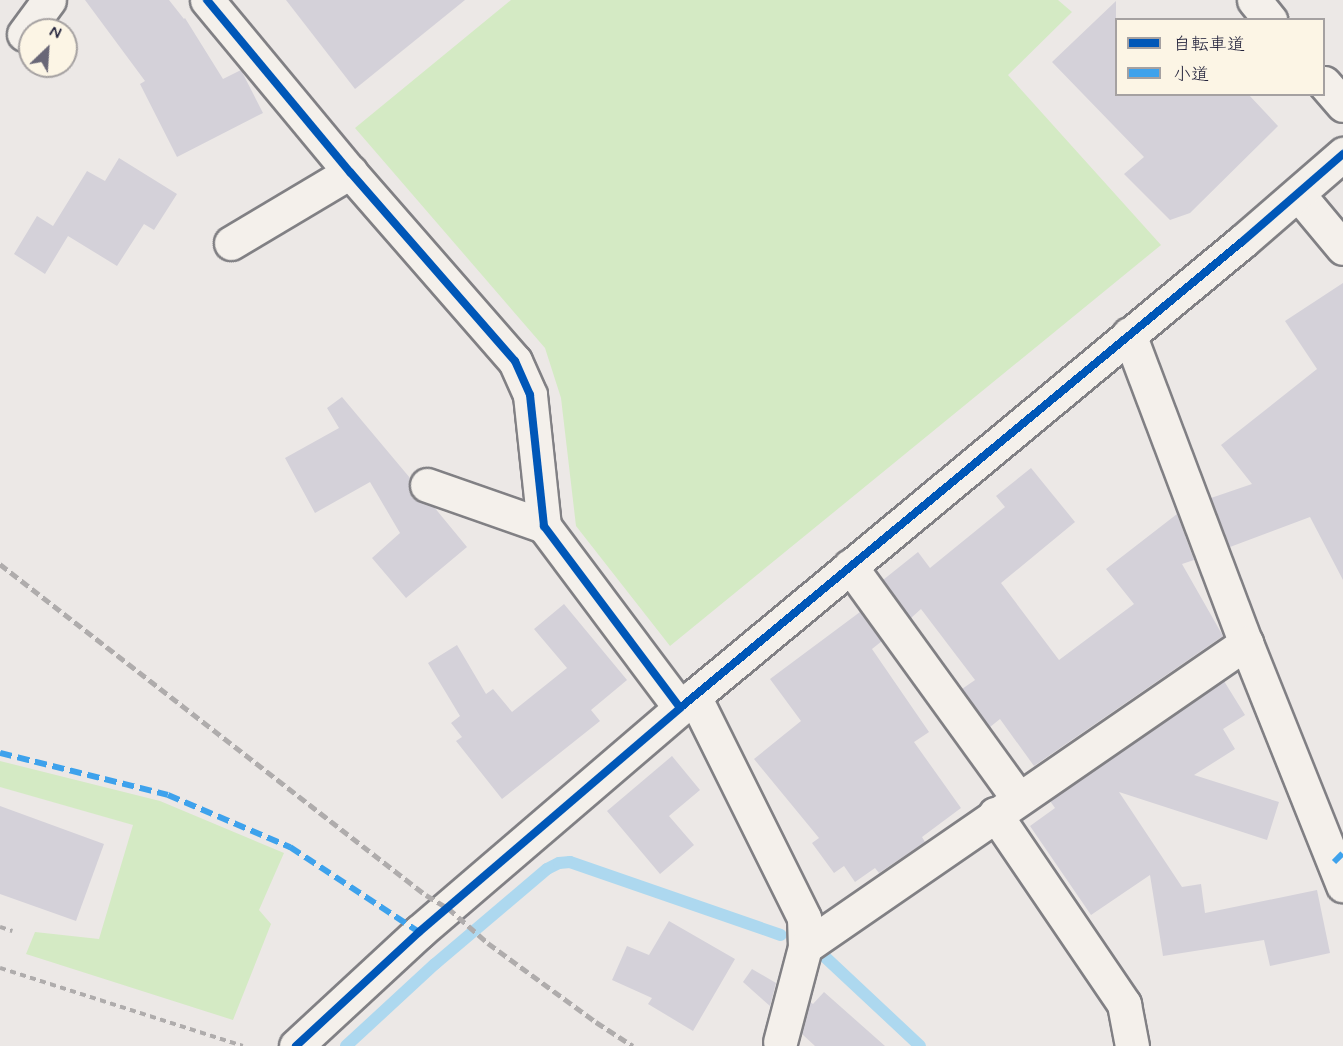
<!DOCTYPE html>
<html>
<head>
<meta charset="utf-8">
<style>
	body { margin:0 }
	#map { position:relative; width:1343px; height:1046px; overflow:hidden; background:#ece8e6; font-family:Mynerve,"Klee One",sans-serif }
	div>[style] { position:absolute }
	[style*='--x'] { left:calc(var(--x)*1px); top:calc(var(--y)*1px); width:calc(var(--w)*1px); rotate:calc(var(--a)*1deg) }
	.green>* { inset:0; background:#d4eac4 }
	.stream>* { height:12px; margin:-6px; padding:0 6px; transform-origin:6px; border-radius:6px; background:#add8ef }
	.building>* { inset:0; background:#d4d1d9 }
	.path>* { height:4px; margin-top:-2px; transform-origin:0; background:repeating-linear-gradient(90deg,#afacac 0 6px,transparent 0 10.5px) }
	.roads { filter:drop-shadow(2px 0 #818084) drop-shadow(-2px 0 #818084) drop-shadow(0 2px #818084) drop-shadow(0 -2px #818084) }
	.minor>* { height:33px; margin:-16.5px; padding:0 16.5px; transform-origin:16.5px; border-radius:16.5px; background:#f4f0eb }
	.rail>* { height:4.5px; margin-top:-2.25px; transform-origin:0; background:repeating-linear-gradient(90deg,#afacac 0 9px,transparent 0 13.5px) }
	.quiet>* { height:6px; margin-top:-3px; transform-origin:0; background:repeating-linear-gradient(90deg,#3ea2ec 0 12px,transparent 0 18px) }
	.cycleway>* { height:8px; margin:-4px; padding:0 4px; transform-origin:4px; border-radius:4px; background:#0057b8 }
	span { translate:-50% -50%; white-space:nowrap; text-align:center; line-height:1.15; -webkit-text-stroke:4.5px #fcf5e5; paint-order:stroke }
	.legend { position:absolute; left:1115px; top:18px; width:210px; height:78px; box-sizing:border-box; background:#fcf5e5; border:2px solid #a5a1a1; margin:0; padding:8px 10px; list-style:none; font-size:18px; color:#22223b }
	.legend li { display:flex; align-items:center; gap:12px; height:30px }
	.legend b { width:30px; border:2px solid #a5a1a1 }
	.north { position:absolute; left:18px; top:18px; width:60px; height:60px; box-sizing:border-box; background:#fcf5e5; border:2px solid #a5a1a1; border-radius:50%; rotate:25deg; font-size:16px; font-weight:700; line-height:24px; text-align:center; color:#22223b }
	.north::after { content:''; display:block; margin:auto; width:21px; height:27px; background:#696777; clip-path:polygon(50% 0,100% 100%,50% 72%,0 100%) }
</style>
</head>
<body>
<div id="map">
	<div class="green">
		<i style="clip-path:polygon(511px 0,1058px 0,1072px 12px,1008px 75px,1161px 245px,670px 646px,576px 526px,561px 398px,545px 348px,355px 128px)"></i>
		<i style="clip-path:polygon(0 761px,160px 801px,284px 853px,259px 910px,271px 924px,233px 1020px,26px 954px,35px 932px,99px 939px,133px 825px,0 787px)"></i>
	</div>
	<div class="stream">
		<i style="--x:825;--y:957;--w:130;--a:43.1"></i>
		<i style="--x:346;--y:1046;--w:121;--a:-42.7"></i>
		<i style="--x:435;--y:964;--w:147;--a:-40.3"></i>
		<i style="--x:547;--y:869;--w:13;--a:-27"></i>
		<i style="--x:559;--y:863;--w:11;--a:-5"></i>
		<i style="--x:570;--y:862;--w:223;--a:19.1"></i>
	</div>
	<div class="building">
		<i style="clip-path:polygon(85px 0,169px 0,184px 19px,185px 18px,223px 79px,241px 70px,263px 113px,177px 157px,140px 84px,145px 81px)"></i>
		<i style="clip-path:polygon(286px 0,465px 0,355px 89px)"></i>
		<i style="clip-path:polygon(1116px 1px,1116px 94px,1248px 94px,1278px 126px,1190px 213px,1170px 220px,1124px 174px,1144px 157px,1052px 62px)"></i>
		<i style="clip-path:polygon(119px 158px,177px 194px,154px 230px,144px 224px,117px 266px,68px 236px,45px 274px,14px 254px,37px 216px,53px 226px,87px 171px,105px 181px)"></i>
		<i style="clip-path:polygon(1343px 283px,1343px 580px,1310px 517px,1230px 547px,1211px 498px,1252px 484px,1221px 445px,1317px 369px,1285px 321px)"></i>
		<i style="clip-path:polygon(342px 397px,410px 478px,409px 488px,412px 497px,434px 507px,467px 547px,406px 598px,372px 558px,400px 533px,370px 482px,315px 513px,285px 458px,339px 428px,327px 408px)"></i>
		<i style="clip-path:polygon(1031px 468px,1075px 522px,1001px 583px,1059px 660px,1134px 604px,1106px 569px,1177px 514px,1194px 560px,1182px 564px,1223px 636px,1034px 766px,1000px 719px,990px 727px,962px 689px,975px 680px,921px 609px,911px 618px,883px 580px,918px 552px,930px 568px,1005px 507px,996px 496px)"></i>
		<i style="clip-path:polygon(564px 604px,627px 680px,591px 710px,600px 721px,502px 799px,456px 741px,462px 737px,451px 723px,460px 716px,428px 663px,457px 645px,486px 694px,493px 689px,512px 712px,567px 668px,534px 629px)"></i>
		<i style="clip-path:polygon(860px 612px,882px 641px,872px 649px,929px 732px,914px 742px,961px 808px,922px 837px,925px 842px,879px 873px,875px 868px,855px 882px,844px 866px,834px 873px,812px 843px,819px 838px,754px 759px,801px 721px,770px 679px)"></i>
		<i style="clip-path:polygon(1224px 681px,1245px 715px,1223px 729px,1235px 749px,1194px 775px,1279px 802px,1267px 840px,1119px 792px,1182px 887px,1201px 884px,1205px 913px,1317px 890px,1330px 953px,1270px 966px,1264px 940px,1163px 956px,1150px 875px,1091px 915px,1030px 826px,1055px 808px,1050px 801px)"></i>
		<i style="clip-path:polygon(672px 756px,700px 790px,669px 816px,694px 845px,660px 874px,607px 811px)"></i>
		<i style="clip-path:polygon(0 806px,104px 844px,76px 921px,0 894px)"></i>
		<i style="clip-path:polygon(669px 921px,735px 959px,693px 1031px,648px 1004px,652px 998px,612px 980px,627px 946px,649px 955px)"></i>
		<i style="clip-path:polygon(752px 969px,776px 983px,770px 1006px,743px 982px)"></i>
		<i style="clip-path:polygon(824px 992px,885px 1046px,815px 1046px,802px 1034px,810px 1002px,813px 1004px)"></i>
	</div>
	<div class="path">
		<i style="--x:0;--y:927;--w:13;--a:18"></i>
		<i style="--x:0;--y:968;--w:255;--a:17.8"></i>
	</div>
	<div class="roads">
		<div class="minor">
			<i style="--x:207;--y:0;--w:224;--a:50.3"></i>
			<i style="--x:350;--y:172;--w:251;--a:48.9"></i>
			<i style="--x:515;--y:361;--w:37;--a:66"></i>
			<i style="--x:530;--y:395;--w:132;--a:83.9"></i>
			<i style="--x:544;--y:526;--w:227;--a:53.2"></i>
			<i style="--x:1254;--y:0;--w:26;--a:51"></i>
			<i style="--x:24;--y:34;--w:42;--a:-53.7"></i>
			<i style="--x:1324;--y:83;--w:29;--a:49"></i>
			<i style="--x:1298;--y:194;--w:70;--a:50.2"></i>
			<i style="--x:231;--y:243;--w:139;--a:-30.8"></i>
			<i style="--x:1129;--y:334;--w:330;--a:69.3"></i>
			<i style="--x:1246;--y:643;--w:261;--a:68.2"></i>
			<i style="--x:427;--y:485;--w:124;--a:19.3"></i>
			<i style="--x:850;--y:566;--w:286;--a:54.1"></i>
			<i style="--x:694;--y:696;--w:248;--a:63.6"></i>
			<i style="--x:804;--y:918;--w:29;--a:88"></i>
			<i style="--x:805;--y:947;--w:98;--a:104.7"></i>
			<i style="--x:995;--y:814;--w:230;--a:55.8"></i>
			<i style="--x:1124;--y:1004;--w:43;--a:79.2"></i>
			<i style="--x:805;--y:947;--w:536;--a:-34.58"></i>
			<i style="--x:296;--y:1046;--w:168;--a:-42.8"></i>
			<i style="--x:419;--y:932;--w:344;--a:-40.6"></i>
			<i style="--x:680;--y:708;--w:731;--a:-39.68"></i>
			<i style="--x:1243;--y:241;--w:133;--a:-41"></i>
		</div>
	</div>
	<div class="rail">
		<i style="--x:0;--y:564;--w:539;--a:37.85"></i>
		<i style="--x:426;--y:895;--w:26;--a:31"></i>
		<i style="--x:448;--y:908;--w:53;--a:41.2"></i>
		<i style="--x:488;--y:943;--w:134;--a:36.2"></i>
		<i style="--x:596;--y:1022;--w:44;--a:33"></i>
	</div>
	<div class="quiet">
		<i style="--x:0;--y:753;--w:173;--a:14"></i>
		<i style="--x:168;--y:795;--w:133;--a:23.1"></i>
		<i style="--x:290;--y:847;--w:154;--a:33.4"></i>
		<i style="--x:1334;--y:862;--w:13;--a:-45"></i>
	</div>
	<div class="cycleway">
		<i style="--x:207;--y:0;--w:224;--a:50.3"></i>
		<i style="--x:350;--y:172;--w:251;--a:48.9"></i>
		<i style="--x:515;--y:361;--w:37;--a:66"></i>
		<i style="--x:530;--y:395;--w:132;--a:83.9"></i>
		<i style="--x:544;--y:526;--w:227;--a:53.2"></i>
		<i style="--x:296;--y:1046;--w:168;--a:-42.8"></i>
		<i style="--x:419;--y:932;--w:344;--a:-40.6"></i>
		<i style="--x:680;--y:708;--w:731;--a:-39.68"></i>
		<i style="--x:1243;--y:241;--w:133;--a:-41"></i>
	</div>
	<ul class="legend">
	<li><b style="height:8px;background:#0057b8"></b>自転車道</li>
	<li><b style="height:8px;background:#3ea2ec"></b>小道</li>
	</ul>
	<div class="north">N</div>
</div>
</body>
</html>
